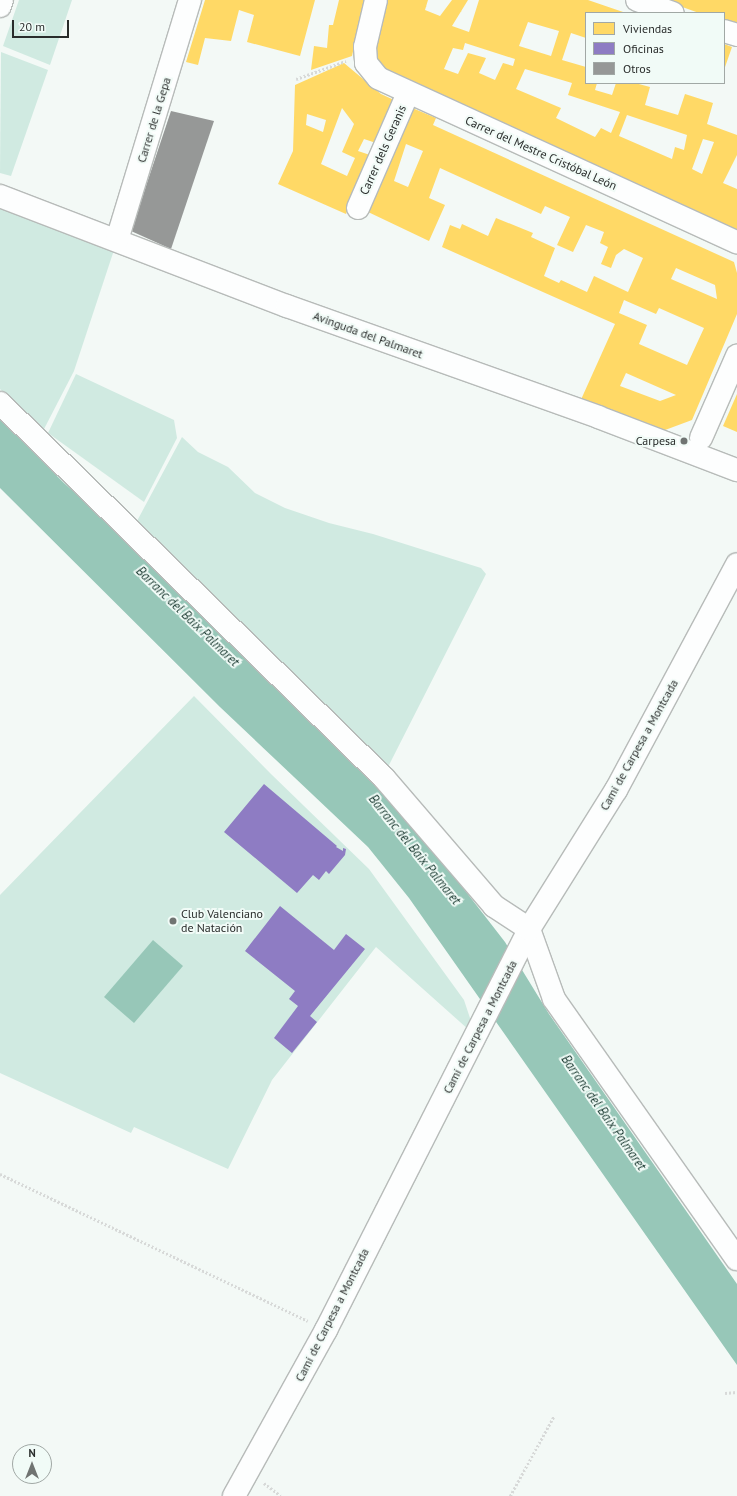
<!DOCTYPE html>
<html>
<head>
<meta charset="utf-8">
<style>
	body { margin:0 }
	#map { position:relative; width:737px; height:1496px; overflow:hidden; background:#f3f9f6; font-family:"PT Sans",sans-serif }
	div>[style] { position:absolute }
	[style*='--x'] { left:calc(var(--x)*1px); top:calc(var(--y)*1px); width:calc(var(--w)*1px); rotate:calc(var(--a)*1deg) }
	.green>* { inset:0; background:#d0eae1 }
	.water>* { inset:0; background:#97c7b8 }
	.homes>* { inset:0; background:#ffd966 }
	.offices>* { inset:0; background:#8e7cc3 }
	.building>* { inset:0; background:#969897 }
	.path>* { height:2.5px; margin-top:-1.25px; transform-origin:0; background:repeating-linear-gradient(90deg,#d7d9d8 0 2px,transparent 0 4px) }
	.roads { filter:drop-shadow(1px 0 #b7bbb9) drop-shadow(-1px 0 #b7bbb9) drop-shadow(0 1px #b7bbb9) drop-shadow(0 -1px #b7bbb9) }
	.minor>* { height:22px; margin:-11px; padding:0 11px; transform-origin:11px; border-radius:11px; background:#fdfefe }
	.dots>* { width:11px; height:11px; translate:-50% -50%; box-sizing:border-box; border:2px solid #f1fbf7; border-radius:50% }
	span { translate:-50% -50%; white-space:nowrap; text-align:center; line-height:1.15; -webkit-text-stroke:4px #f1fbf7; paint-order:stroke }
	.street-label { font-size:12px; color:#292c2b }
	.poi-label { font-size:12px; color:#292c2b }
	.right { translate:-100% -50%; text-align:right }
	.left { translate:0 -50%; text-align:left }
	.water-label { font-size:13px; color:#17372e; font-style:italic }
	.legend { position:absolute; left:585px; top:12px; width:140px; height:72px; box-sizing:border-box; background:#f1fbf7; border:1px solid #a1a8a5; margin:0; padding:5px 7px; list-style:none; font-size:12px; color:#292c2b }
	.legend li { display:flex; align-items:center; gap:8px; height:20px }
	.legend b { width:20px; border:1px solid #a1a8a5 }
	.north { position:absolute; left:12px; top:1444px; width:40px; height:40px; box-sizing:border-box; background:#f1fbf7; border:1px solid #a1a8a5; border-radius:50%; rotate:0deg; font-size:11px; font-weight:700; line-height:16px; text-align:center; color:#292c2b }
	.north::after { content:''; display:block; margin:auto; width:14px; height:18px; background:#707472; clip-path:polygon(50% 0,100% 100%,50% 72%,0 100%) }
	.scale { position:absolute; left:12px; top:20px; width:57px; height:18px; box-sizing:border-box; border:2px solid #292c2b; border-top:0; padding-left:5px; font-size:12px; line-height:14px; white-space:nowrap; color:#292c2b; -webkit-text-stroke:3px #f1fbf7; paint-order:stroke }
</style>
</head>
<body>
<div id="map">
	<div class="green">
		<i style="clip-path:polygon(19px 0,72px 0,50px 65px,3px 46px)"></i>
		<i style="clip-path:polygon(1px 52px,48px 70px,11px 176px,0 173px)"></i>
		<i style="clip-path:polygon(0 208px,114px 250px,74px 371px,43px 431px,0 389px)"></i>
		<i style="clip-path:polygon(76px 374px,174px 420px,177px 438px,144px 502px,48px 433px)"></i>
		<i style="clip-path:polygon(182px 437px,198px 452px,228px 467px,255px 493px,285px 508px,329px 523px,373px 534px,481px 568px,486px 574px,388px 767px,137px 521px)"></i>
		<i style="clip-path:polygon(194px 696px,271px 774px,369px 869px,464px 1000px,471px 1021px,469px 1030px,376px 947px,272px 1080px,228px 1169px,134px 1127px,131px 1133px,0 1073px,0 895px)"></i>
	</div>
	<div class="water">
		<i style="clip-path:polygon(0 419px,64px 483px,136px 548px,212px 626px,401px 811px,439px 857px,505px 942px,549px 1014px,737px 1284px,737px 1365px,409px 898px,368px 847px,220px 707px,0 488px)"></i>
		<i style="clip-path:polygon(153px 940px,183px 966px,134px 1023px,104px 997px)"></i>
	</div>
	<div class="homes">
		<i style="clip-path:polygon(205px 0,315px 0,300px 56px,247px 42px,254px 15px,239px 10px,231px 41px,205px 38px,198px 65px,186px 62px)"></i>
		<i style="clip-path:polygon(339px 0,364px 0,352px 56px,311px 70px,314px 46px,327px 48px,329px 25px,333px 25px)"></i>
		<i style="clip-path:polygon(evenodd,388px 0,428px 0,425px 10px,440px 16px,452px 0,468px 0,452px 26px,469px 32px,479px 0,588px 0,626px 13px,586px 13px,586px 38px,571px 33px,562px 60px,586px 67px,586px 83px,597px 83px,595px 90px,612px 95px,616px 83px,635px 83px,650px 87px,645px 105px,678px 115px,685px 94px,713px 103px,707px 124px,737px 135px,737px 155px,723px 183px,737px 189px,737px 232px,381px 71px,376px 59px,375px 36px,388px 0,528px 22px,559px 31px,551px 56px,519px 46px,528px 22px,388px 0,465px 43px,515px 59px,513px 66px,503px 63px,495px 80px,479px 73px,486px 58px,468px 53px,458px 74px,444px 69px,453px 48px,463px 50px,465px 43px,388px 0,525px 69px,572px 83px,568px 95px,620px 112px,611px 133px,601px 128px,595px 137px,556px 118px,561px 108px,516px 89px,525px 69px,388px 0,627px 115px,687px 135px,684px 150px,675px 147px,672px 159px,619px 136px,627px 115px,388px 0,703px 139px,714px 142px,702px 174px,692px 169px,703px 139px)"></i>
		<i style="clip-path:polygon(663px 0,737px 0,737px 27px,724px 22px,724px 13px,699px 13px)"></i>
		<i style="clip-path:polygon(724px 44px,732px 47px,724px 70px)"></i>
		<i style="clip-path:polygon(evenodd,344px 63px,381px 94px,394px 100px,376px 143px,364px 139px,358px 151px,370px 155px,346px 214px,278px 184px,293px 151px,295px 85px,344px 63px,342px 108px,354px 124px,342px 152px,355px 158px,347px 176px,321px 164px,342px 108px,344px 63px,307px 114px,326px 120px,323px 132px,306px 125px,307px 114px)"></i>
		<i style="clip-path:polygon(evenodd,410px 107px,436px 118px,433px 125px,734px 262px,737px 273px,737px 314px,692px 420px,657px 433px,579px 404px,615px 324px,442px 247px,450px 225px,460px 229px,462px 224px,488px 236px,496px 218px,533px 233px,531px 237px,555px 248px,544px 276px,559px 283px,561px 280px,587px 292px,594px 276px,628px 292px,643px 258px,624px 249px,616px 255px,611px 268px,601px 264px,608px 247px,600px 243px,604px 232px,586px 225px,573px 252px,557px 245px,570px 217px,545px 206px,541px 214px,440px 168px,429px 198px,445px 205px,429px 241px,366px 211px,410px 107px,406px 144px,423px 151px,408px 187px,394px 181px,406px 144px,410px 107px,676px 268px,715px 285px,717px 299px,671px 279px,676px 268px,410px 107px,624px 300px,656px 314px,659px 308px,704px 328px,687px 365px,639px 344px,647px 325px,619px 313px,624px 300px,410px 107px,626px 373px,676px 395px,660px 401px,620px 386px,626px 373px)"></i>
		<i style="clip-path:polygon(737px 394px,737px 432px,723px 426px)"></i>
	</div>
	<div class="offices">
		<i style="clip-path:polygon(264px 784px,337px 846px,336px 847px,343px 851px,343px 848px,346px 849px,345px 855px,329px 874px,326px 871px,319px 880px,313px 875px,297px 893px,224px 832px)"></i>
		<i style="clip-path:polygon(280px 906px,334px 950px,346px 934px,365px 949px,310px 1016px,317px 1022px,292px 1053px,274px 1038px,298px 1006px,289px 999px,295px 991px,245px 951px)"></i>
	</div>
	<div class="building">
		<i style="clip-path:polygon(171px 111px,214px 121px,171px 249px,131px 231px)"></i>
	</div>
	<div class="path">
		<i style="--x:296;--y:79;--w:53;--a:-19.8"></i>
		<i style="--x:0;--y:1174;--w:341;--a:25.5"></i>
		<i style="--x:725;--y:1393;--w:12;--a:-5"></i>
		<i style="--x:264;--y:1483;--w:21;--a:37"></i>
		<i style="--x:510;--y:1496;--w:91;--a:-61.2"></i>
	</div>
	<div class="roads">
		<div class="minor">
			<i style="--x:376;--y:0;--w:48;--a:103.2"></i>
			<i style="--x:365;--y:47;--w:16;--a:86"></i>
			<i style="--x:366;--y:63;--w:19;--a:51"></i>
			<i style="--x:378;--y:78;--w:395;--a:24.6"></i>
			<i style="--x:637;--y:0;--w:38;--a:20"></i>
			<i style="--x:0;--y:6;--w:6;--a:-72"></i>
			<i style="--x:724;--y:31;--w:14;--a:17"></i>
			<i style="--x:0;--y:196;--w:307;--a:21"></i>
			<i style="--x:287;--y:306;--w:330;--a:19.6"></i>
			<i style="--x:598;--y:417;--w:149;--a:20.9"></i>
			<i style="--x:358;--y:208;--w:125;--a:-66.5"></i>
			<i style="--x:117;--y:240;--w:251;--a:-73.1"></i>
			<i style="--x:0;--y:403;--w:537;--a:44.32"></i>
			<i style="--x:384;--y:778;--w:169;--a:49.3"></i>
			<i style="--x:494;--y:906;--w:42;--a:33.3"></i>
			<i style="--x:529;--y:929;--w:74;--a:70.3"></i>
			<i style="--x:554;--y:999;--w:318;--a:54.9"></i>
			<i style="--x:701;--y:438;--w:90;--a:-66.3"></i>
			<i style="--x:234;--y:1496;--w:190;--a:-61"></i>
			<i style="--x:326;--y:1330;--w:449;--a:-63.1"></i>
			<i style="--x:529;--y:929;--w:164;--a:-58"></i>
			<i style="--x:616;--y:790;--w:256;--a:-61.8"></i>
		</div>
	</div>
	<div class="dots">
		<i style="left:684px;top:441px;background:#707472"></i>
		<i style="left:173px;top:921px;background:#707472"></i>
	</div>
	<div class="street-label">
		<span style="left:154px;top:120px;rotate:-73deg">Carrer de la Gepa</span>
		<span style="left:383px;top:150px;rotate:-66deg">Carrer dels Geranis</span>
		<span style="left:541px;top:153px;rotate:24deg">Carrer del Mestre Cristóbal León</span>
		<span style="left:368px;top:335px;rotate:20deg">Avinguda del Palmaret</span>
		<span style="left:639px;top:745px;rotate:-61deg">Camí de Carpesa a Montcada</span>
		<span style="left:480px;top:1027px;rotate:-63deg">Camí de Carpesa a Montcada</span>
		<span style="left:332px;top:1315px;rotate:-63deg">Camí de Carpesa a Montcada</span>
	</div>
	<div class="poi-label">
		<span class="right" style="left:676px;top:441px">Carpesa</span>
		<span class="left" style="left:181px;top:921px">Club Valenciano<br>de Natación</span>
	</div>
	<div class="water-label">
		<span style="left:187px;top:617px;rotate:44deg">Barranc del Baix Palmaret</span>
		<span style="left:414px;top:850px;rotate:51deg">Barranc del Baix Palmaret</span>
		<span style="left:603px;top:1113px;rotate:55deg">Barranc del Baix Palmaret</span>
	</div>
	<ul class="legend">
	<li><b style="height:11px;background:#ffd966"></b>Viviendas</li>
	<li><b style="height:11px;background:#8e7cc3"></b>Oficinas</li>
	<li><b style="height:11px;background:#969897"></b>Otros</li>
	</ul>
	<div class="north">N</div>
	<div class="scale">20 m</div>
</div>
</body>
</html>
